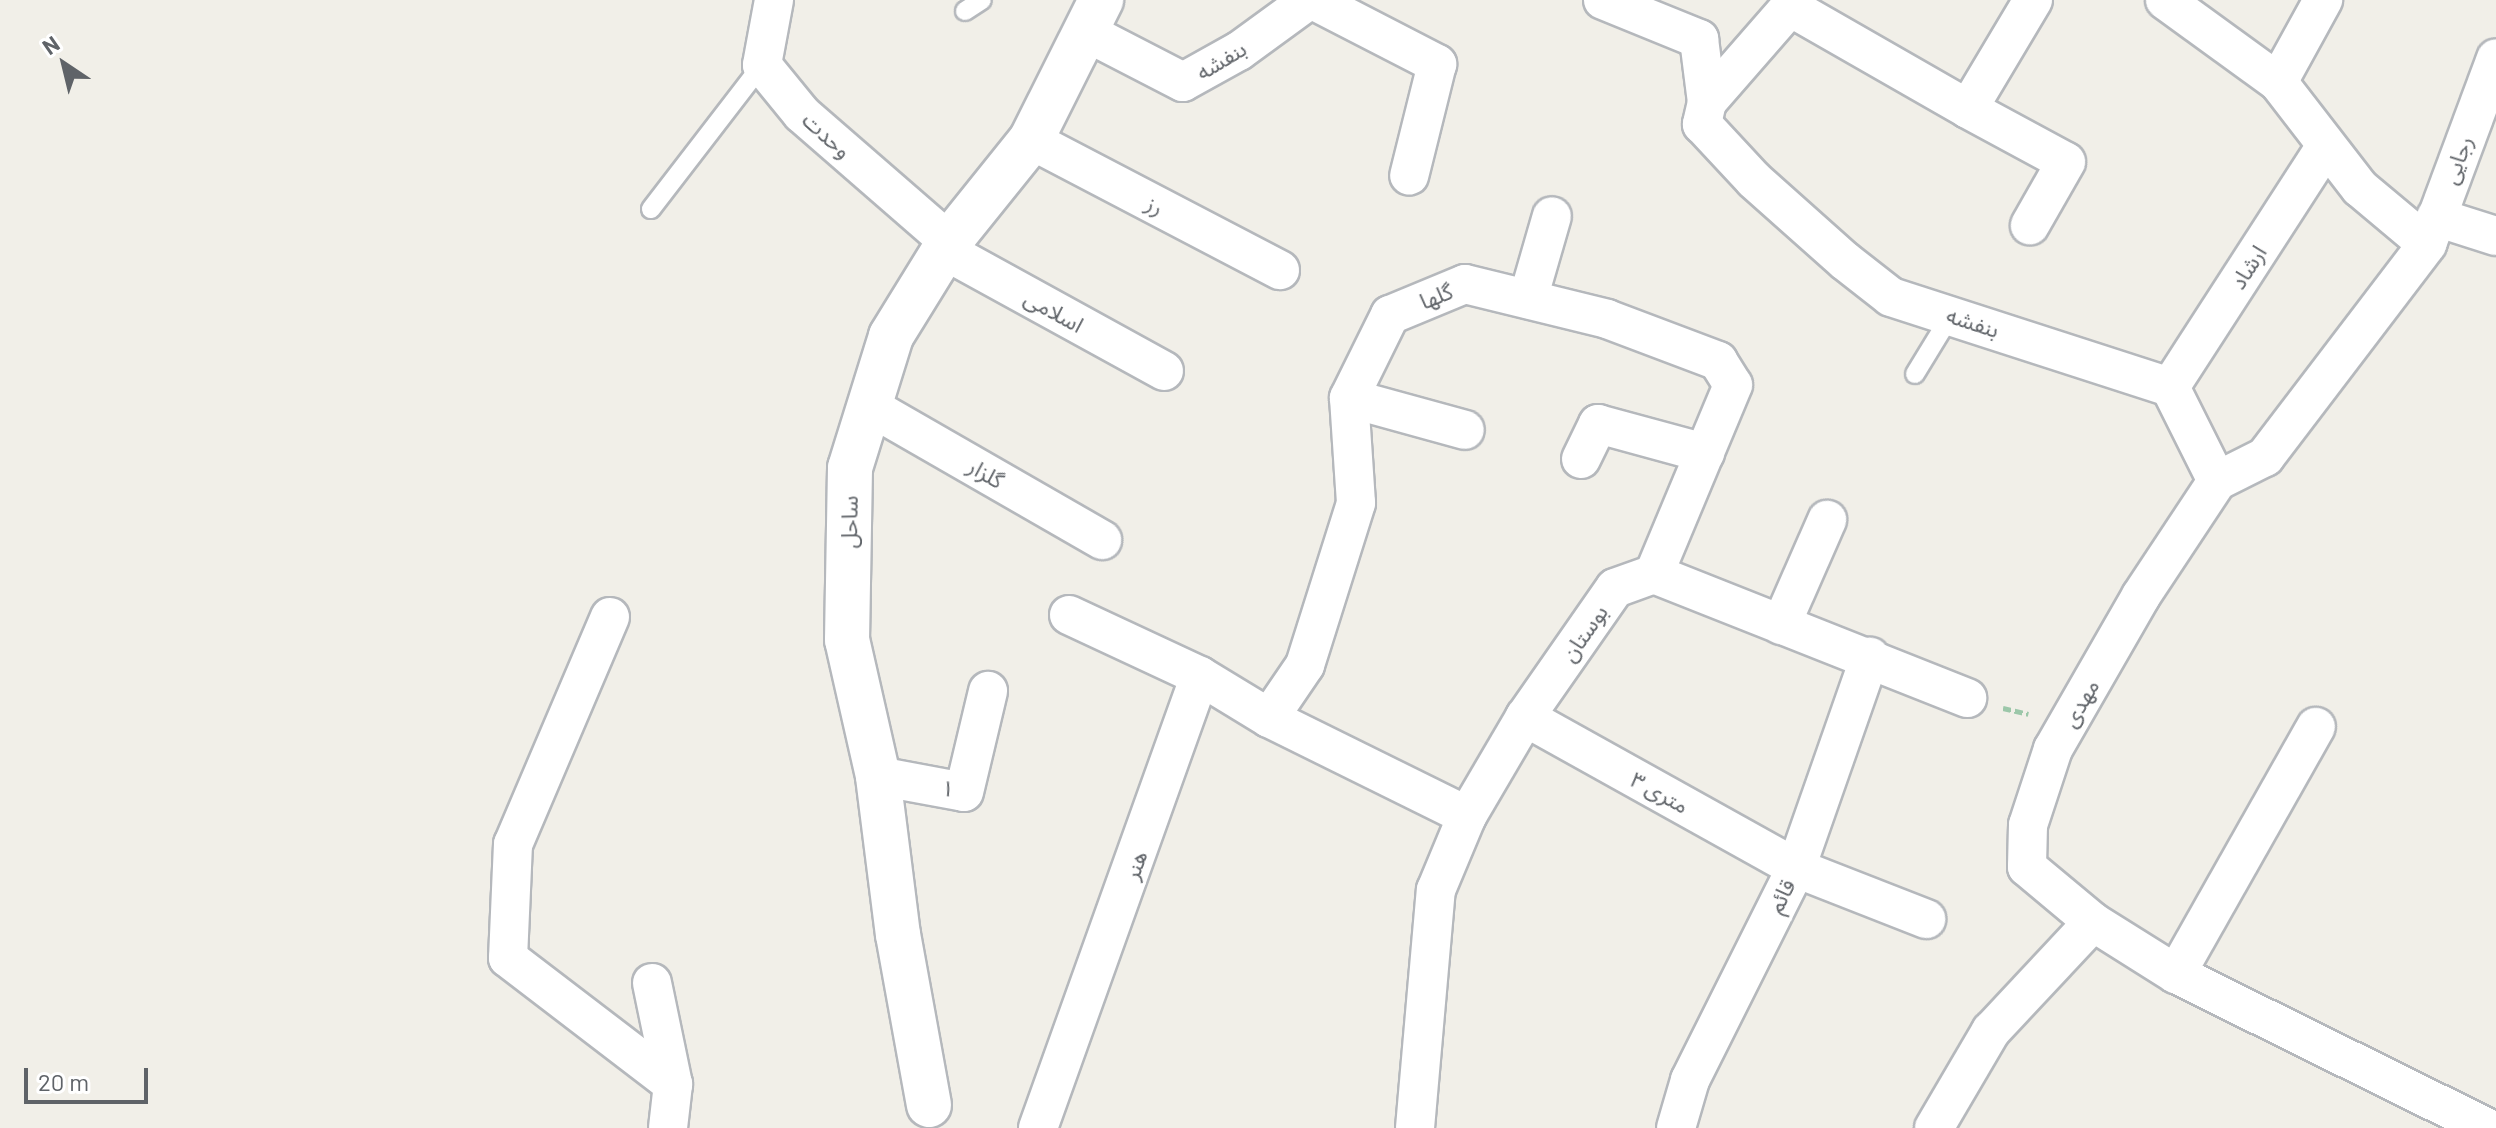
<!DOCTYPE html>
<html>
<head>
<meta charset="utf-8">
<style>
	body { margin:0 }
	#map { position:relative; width:2496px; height:1128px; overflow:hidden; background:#f1efe8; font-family:Barlow,"Noto Sans Arabic",sans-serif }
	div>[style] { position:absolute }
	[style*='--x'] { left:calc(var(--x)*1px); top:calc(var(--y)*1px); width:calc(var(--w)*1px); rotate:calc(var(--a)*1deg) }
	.path>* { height:5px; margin-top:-2.5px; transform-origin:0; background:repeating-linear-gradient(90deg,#9cc7a9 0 8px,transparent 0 12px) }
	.roads { filter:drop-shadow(2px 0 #b5b8bc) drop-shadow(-2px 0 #b5b8bc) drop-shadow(0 2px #b5b8bc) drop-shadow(0 -2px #b5b8bc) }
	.service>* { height:18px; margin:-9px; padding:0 9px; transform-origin:9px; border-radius:9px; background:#fff }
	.minor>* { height:38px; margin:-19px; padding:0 19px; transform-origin:19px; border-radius:19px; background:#fff }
	.tertiary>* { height:44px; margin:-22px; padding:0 22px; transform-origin:22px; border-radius:22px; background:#fff }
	span { translate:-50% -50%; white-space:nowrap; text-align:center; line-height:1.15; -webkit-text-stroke:6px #fff; paint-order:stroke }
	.street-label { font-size:22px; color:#5f6368 }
	.north { position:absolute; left:24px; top:24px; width:80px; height:80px; -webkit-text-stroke:6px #fff; paint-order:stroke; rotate:325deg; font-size:22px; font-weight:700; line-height:32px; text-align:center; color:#5f6368 }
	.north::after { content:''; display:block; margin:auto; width:28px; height:36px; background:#5f6368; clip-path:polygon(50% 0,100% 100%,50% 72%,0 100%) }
	.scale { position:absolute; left:24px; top:1068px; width:124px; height:36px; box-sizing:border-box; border:4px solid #5f6368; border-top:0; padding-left:10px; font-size:24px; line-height:28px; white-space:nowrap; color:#5f6368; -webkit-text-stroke:6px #fff; paint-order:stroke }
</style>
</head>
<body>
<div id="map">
	<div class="path">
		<i style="--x:2003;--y:708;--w:26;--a:13"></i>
	</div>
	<div class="roads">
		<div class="service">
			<i style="--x:965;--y:11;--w:20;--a:-33"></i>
			<i style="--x:651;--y:209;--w:182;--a:-52.4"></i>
			<i style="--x:1915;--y:374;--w:69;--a:-58.6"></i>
		</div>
		<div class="minor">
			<i style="--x:774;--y:0;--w:66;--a:100.5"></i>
			<i style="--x:762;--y:65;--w:63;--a:50.8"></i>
			<i style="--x:802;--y:114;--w:195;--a:41"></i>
			<i style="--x:1313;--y:0;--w:140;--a:27.3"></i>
			<i style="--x:1437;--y:64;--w:115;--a:104"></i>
			<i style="--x:1603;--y:0;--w:104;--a:22.1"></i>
			<i style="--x:1699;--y:39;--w:64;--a:82.8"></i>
			<i style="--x:1707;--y:102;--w:23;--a:103"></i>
			<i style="--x:1702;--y:124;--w:76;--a:47.1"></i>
			<i style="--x:1754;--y:180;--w:122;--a:41.7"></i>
			<i style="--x:1845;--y:261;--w:58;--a:38"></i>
			<i style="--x:1891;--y:297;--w:293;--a:17.9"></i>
			<i style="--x:2170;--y:387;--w:105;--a:63.4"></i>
			<i style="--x:2217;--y:481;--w:54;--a:-26.6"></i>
			<i style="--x:2265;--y:457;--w:268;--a:-52.7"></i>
			<i style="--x:2427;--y:244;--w:198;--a:-69.6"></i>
			<i style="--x:1790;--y:0;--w:7;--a:90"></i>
			<i style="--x:1790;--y:7;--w:205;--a:29.8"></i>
			<i style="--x:1968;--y:109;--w:127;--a:-59.2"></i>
			<i style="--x:2165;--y:0;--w:140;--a:36"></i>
			<i style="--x:2278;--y:82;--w:134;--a:52.3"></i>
			<i style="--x:2360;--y:188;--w:87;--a:39.9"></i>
			<i style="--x:1086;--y:32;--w:109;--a:27.3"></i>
			<i style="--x:1183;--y:82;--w:64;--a:-29"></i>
			<i style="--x:1239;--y:51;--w:87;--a:-36.1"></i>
			<i style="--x:2278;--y:82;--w:94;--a:-61.2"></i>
			<i style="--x:1707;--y:102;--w:126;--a:-48.9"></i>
			<i style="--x:1968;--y:109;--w:111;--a:28.4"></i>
			<i style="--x:2066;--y:162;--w:73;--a:119.7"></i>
			<i style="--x:1031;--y:140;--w:281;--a:27.6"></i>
			<i style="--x:2436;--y:217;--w:63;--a:17.6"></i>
			<i style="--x:944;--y:250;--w:251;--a:28.8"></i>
			<i style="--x:1528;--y:299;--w:86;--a:-73.9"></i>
			<i style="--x:2170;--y:387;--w:286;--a:-57.1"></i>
			<i style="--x:1349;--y:398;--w:120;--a:15.4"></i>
			<i style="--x:869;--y:406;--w:269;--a:29.9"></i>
			<i style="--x:1581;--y:459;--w:39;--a:-64"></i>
			<i style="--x:1598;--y:424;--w:111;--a:15.2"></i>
			<i style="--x:2217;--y:481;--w:138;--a:123.5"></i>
			<i style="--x:2141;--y:596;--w:177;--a:119.9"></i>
			<i style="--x:2053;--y:749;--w:80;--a:108.2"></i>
			<i style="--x:2028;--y:825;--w:42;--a:91.4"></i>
			<i style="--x:2027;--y:867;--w:86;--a:39.8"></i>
			<i style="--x:2093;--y:922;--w:98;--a:32.1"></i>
			<i style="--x:2176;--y:974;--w:348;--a:26.3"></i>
			<i style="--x:1069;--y:615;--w:145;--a:25"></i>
			<i style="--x:610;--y:617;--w:247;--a:113.1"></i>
			<i style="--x:513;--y:844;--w:114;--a:92.5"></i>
			<i style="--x:508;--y:958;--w:208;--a:37.4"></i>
			<i style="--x:1781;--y:625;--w:115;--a:-66.3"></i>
			<i style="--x:1525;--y:717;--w:310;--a:29.1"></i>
			<i style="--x:1796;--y:868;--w:140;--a:21.4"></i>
			<i style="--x:1269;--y:718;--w:64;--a:-55.8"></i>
			<i style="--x:1305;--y:665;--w:170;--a:-72.5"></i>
			<i style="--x:1356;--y:503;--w:105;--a:-93.8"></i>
			<i style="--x:1349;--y:398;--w:93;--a:-63.7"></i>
			<i style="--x:1390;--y:315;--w:81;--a:-22.5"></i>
			<i style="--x:1465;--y:284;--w:146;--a:13.8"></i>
			<i style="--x:1607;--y:319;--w:119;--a:20.7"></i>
			<i style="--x:1718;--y:361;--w:28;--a:58"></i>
			<i style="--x:1733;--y:385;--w:205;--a:112.7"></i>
			<i style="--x:878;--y:776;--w:87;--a:10.5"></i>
			<i style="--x:964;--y:792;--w:104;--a:-76.6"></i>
			<i style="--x:2176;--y:974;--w:284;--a:-60.5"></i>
			<i style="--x:652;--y:983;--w:103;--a:78.3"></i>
			<i style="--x:673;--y:1084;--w:44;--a:96.5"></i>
			<i style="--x:1038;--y:1128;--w:480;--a:-70.3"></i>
			<i style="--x:1200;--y:676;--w:81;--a:31.3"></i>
			<i style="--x:1269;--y:718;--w:221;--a:26.3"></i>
			<i style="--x:1415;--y:1128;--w:239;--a:-85"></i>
			<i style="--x:1436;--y:890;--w:80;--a:-67.3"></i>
			<i style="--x:1467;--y:816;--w:115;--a:-59.6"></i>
			<i style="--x:1525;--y:717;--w:157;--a:-55.1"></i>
			<i style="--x:1615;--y:588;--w:41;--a:-19.7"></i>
			<i style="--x:1654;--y:574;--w:337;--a:21.6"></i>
			<i style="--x:1676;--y:1128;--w:50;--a:-73.7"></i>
			<i style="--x:1690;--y:1080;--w:237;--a:-63.4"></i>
			<i style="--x:1796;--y:868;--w:224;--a:-70.7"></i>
			<i style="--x:1934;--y:1128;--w:113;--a:-59.6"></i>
			<i style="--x:1991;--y:1031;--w:149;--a:-46.9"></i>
		</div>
		<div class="tertiary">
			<i style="--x:929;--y:1105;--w:173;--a:-100.3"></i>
			<i style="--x:898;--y:935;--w:160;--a:-97.2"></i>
			<i style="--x:878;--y:776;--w:139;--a:-102.8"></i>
			<i style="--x:847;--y:640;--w:172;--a:-89"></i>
			<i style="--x:850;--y:468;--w:138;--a:-72.7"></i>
			<i style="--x:891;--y:336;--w:110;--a:-58.3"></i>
			<i style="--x:949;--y:242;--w:131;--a:-51.2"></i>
			<i style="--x:1031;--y:140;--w:157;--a:-63.4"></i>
		</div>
	</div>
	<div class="street-label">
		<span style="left:1221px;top:60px;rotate:-31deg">بنفشه</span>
		<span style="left:827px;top:135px;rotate:42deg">وحدت</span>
		<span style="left:2457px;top:160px;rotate:-70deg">رجایی</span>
		<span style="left:1155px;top:205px;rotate:28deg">رز</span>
		<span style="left:2248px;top:267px;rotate:-57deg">ارشاد</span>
		<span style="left:1436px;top:296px;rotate:-22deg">گلها</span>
		<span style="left:1054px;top:311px;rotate:29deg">اسلامی</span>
		<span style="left:1973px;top:322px;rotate:18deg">بنفشه</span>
		<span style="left:986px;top:473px;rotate:30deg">گلزار</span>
		<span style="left:849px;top:522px;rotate:-89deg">ساحل</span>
		<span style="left:1584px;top:633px;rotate:-55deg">بوستان</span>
		<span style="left:2080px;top:703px;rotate:-60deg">مهدی</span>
		<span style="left:948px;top:788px;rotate:7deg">۱</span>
		<span style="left:1660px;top:792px;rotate:29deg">۳ متری</span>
		<span style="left:1135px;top:865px;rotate:-70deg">هنر</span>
		<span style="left:1781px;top:896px;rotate:-64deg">قائم</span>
	</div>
	<div class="north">N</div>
	<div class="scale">20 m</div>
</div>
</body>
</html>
